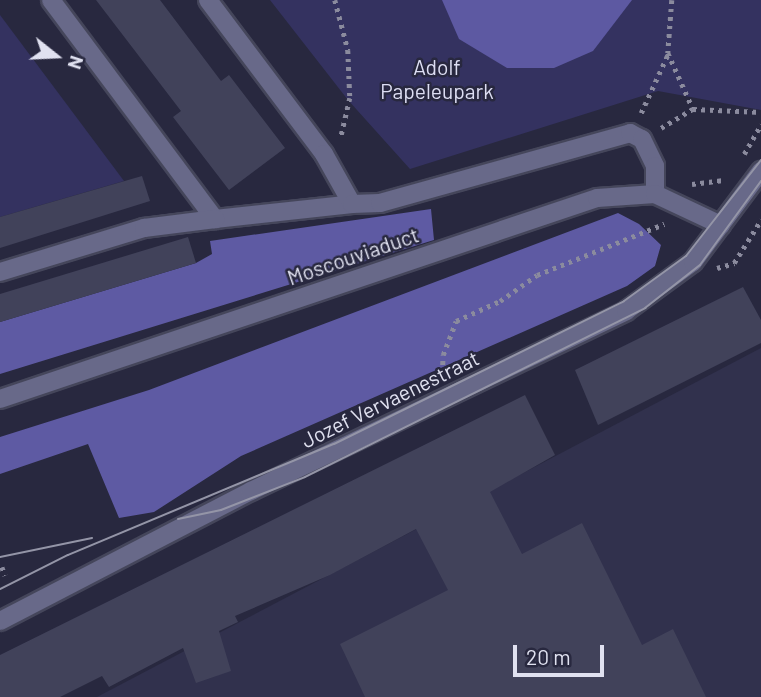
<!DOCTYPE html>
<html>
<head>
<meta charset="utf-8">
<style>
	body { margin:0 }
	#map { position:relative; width:761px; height:697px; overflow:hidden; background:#28283f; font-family:Barlow,sans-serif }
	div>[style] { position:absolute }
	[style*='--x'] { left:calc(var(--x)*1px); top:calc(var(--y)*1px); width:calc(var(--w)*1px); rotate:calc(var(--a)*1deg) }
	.built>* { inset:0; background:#31314d }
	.green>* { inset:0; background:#343260 }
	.forest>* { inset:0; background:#5e5aa3 }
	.water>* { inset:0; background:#5d59a2 }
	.building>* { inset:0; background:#41425a }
	.path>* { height:4.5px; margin-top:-2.25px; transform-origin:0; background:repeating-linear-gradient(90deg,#8b8b9e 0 3.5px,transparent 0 8.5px) }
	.roads { filter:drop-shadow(2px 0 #45465b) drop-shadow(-2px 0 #45465b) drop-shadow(0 2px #45465b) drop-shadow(0 -2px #45465b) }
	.minor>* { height:18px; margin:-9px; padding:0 9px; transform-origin:9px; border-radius:9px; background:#686989 }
	.tram>* { height:2px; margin:-1px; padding:0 1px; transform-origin:1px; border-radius:1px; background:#9495a7 }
	span { translate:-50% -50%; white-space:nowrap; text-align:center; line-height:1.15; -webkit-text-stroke:5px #28283f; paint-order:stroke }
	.park-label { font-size:21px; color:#dddef3 }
	.street-label { font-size:21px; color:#e0e1f0 }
	.north { position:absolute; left:21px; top:21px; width:70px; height:70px; -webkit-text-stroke:5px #28283f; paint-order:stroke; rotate:108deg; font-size:19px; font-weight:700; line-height:28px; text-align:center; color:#e0e1f0 }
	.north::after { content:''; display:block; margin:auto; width:24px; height:32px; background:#e0e1f0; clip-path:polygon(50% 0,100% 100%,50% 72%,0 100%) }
	.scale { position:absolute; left:513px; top:645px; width:91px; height:32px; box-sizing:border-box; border:4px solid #e0e1f0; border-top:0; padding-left:9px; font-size:21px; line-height:24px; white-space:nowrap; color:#e0e1f0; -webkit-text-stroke:5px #28283f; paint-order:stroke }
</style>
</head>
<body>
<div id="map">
	<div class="built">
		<i style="clip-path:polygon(761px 348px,761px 697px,97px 697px)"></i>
	</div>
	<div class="green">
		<i style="clip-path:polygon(270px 0,761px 0,761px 110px,658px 91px,410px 169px,348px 100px)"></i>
		<i style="clip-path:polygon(0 15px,124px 181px,0 217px)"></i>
	</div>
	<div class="forest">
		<i style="clip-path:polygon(431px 209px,434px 240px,0 374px,0 322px,196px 263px,212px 254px,210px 241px)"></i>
		<i style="clip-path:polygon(618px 213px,639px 224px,661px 245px,655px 266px,627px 286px,241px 456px,154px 512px,119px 518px,88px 444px,0 474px,0 437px,149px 390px)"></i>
	</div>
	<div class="water">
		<i style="clip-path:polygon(442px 0,632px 0,593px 51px,554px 68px,507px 68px,459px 39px)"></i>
	</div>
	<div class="building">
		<i style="clip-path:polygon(96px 0,160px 0,221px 81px,229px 75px,285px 148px,229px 190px,173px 117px,181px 111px)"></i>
		<i style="clip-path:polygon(142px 176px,150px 201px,0 248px,0 217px)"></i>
		<i style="clip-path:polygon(188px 237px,196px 263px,0 322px,0 294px)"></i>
		<i style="clip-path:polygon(743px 287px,761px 320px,761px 343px,598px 425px,575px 370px)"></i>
		<i style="clip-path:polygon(525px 395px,555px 455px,490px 492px,522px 554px,582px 523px,642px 645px,673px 629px,706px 697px,365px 697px,340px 644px,448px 590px,416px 529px,330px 575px,235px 616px,238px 622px,219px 631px,231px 671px,196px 683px,183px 648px,109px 687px,102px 676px,60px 697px,0 697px,0 655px)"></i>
	</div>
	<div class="path">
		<i style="--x:335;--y:0;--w:52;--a:75.4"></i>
		<i style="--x:348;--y:50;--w:48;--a:87.6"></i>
		<i style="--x:350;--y:98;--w:39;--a:103"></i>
		<i style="--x:672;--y:0;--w:53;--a:94.3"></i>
		<i style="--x:668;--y:53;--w:61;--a:65.9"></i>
		<i style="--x:693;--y:109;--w:68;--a:2.5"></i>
		<i style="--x:641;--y:113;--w:65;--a:-65.4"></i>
		<i style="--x:661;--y:128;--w:37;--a:-31"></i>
		<i style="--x:744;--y:154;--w:34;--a:-60"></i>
		<i style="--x:692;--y:184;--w:32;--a:-7"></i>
		<i style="--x:717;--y:268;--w:18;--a:-16"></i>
		<i style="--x:734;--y:263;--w:51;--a:-57.9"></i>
		<i style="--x:442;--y:373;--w:18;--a:-87"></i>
		<i style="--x:443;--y:355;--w:36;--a:-69"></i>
		<i style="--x:456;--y:321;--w:48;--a:-24.4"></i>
		<i style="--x:500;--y:301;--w:45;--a:-35.1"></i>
		<i style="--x:537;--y:275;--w:137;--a:-21.9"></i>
		<i style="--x:2;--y:567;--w:9;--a:69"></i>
	</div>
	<div class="roads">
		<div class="minor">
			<i style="--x:51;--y:0;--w:274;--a:53.2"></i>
			<i style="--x:215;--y:219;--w:138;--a:-6.2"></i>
			<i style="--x:208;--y:0;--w:193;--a:53"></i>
			<i style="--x:324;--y:154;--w:57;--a:60.8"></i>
			<i style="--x:352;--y:204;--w:28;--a:-2"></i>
			<i style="--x:380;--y:203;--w:260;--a:-15.6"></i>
			<i style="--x:630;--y:133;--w:13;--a:27"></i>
			<i style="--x:642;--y:139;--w:30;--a:64"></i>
			<i style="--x:655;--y:166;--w:28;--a:90"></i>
			<i style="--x:0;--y:272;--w:151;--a:-17"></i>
			<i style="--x:144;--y:228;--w:72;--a:-7.2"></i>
			<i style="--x:0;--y:399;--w:630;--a:-18.61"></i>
			<i style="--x:597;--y:198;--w:58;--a:-3.9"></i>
			<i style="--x:655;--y:194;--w:73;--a:25.2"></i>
			<i style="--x:0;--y:621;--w:283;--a:-27.4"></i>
			<i style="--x:251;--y:491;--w:416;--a:-25.6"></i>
			<i style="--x:626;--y:311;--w:83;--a:-36.2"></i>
			<i style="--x:693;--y:262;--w:114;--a:-53.2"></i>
		</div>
	</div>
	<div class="tram">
		<i style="--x:178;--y:519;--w:44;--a:-11.8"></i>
		<i style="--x:221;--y:510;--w:90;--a:-21.4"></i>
		<i style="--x:305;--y:477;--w:380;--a:-26.4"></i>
		<i style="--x:645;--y:308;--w:70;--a:-38"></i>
		<i style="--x:700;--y:265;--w:104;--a:-54"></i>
		<i style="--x:0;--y:557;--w:94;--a:-11.7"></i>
		<i style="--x:0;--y:589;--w:76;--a:-26.6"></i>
		<i style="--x:68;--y:555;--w:288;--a:-22.7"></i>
		<i style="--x:334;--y:444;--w:323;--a:-26.2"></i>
		<i style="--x:624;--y:301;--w:77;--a:-36"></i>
		<i style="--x:686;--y:256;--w:122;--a:-52"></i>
	</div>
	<div class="park-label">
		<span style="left:437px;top:79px">Adolf<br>Papeleupark</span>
	</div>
	<div class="street-label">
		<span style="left:353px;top:256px;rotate:-19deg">Moscouviaduct</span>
		<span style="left:390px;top:399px;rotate:-26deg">Jozef Vervaenestraat</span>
	</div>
	<div class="north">N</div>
	<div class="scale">20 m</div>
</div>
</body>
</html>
